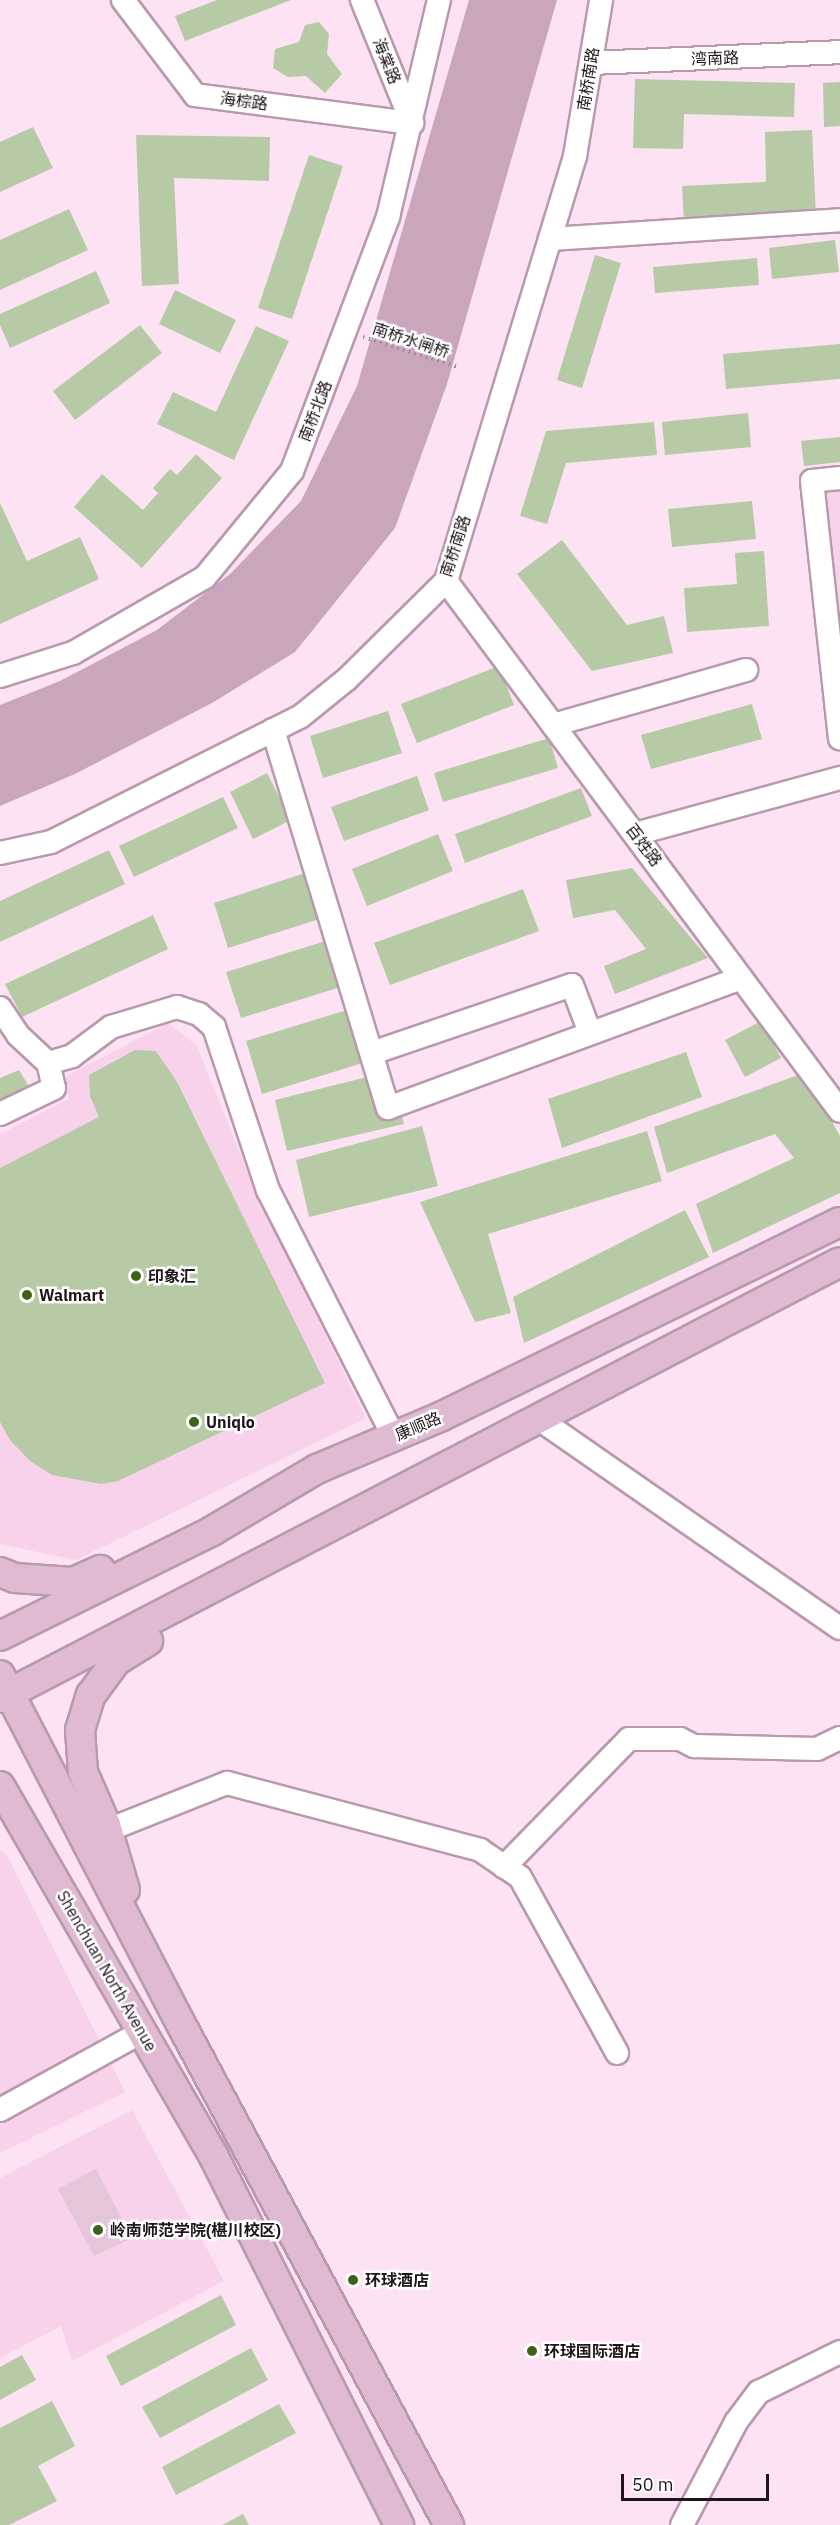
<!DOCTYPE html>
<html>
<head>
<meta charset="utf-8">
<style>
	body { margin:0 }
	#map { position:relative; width:840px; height:2525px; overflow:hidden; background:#fce2f3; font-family:"IBM Plex Sans","Noto Sans SC",sans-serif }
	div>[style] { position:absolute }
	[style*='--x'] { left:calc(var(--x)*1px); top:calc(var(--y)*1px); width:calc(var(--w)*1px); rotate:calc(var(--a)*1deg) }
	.built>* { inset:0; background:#f8d1ea }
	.green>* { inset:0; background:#e5c5da }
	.water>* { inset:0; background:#caa6bd }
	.building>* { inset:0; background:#b6caa6 }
	.path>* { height:4px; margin-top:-2px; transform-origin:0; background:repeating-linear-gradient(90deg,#9d8a97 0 1.5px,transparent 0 6px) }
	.roads { filter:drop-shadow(2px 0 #b899ad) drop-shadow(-2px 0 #b899ad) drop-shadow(0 2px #b899ad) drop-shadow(0 -2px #b899ad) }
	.minor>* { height:22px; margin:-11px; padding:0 11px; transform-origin:11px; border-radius:11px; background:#fff }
	.major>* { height:28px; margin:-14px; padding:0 14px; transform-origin:14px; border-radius:14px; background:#e0b9d3 }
	.dots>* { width:16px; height:16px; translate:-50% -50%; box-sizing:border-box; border:3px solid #fff; border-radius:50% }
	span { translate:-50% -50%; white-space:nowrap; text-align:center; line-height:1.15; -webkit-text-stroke:5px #fff; paint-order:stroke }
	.street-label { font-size:16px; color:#20151c }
	.poi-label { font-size:16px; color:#20151c; font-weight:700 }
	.left { translate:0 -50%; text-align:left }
	.scale { position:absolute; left:621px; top:2474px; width:148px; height:27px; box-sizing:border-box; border:3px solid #20151c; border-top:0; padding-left:8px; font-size:18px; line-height:21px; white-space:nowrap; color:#20151c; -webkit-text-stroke:4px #fff; paint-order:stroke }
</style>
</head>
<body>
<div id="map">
	<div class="built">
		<i style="clip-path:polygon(840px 483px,840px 620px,824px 485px)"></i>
		<i style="clip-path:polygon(168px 1023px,197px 1046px,253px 1186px,366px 1418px,76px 1560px,0 1544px,0 1134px,69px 1099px,65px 1077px)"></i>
		<i style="clip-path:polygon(0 1850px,7px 1855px,125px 2092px,0 2153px)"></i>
		<i style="clip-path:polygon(132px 2110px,224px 2281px,72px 2361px,61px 2326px,0 2358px,0 2178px)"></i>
	</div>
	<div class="green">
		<i style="clip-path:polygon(96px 2169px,132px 2238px,94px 2256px,58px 2189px)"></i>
	</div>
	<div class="water">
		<i style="clip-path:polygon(469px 0,557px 0,447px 384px,395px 528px,295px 652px,212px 703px,75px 774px,0 806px,0 705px,60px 681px,157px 630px,230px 574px,301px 501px,357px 386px)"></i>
	</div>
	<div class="building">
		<i style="clip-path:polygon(217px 0,291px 0,185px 41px,175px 16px)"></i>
		<i style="clip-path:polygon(319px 22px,329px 34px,327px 54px,342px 74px,325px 93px,306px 76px,288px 77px,273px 68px,275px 49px,299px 42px,305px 25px)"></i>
		<i style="clip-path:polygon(635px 79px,795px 83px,794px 117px,684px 114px,683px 149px,633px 148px)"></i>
		<i style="clip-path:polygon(840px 82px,840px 126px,824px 127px,823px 83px)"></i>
		<i style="clip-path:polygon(33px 127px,53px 168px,0 192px,0 142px)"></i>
		<i style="clip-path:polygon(812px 130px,816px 217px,684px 222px,682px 186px,766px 182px,765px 132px)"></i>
		<i style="clip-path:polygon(136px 135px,270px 137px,269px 181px,174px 178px,179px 284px,142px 286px)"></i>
		<i style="clip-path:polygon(309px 155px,343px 166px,292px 319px,258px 308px)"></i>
		<i style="clip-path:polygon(69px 209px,88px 250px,0 290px,0 240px)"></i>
		<i style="clip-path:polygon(835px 240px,839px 272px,772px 279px,769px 248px)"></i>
		<i style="clip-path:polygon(595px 255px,621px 263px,582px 388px,557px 380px)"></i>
		<i style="clip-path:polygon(757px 258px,759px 285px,655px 293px,653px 267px)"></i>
		<i style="clip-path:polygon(96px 271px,110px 303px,10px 348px,0 325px,0 314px)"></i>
		<i style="clip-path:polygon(175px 290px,236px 320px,220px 353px,159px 324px)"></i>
		<i style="clip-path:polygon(140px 325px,162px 353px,75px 420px,53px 391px)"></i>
		<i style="clip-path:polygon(256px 326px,289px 341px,234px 460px,157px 424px,173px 392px,216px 412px)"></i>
		<i style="clip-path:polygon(840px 344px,840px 379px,726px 389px,723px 354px)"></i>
		<i style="clip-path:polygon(748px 413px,751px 447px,665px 455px,662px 422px)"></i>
		<i style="clip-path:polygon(654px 422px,657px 455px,566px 463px,547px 524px,520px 516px,546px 431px)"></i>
		<i style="clip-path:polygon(840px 437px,840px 462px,804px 466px,801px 441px)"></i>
		<i style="clip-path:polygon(196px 454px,222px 478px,142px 568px,74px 507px,102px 474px,143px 510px,158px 493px,153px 488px,170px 469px,177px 475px)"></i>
		<i style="clip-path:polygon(752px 501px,756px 539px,672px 547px,668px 509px)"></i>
		<i style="clip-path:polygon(0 503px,27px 561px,80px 537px,99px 579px,0 624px)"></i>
		<i style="clip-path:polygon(562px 540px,627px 625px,664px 616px,673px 653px,592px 671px,517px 574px)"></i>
		<i style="clip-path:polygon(764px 551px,769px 626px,687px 632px,684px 588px,737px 584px,735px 553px)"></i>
		<i style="clip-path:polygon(499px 666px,514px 705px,417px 743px,401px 704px)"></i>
		<i style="clip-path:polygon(752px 704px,762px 739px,651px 769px,641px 735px)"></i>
		<i style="clip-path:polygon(388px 711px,402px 753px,323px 778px,310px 736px)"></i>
		<i style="clip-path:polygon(549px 738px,558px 768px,443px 802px,434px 773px)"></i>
		<i style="clip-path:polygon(267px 773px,291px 820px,253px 839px,230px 792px)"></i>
		<i style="clip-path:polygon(417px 776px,429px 810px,344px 841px,331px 807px)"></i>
		<i style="clip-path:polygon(581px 788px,592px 816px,465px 863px,455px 834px)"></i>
		<i style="clip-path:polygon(223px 797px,238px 828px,134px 877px,119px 846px)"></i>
		<i style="clip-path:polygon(438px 834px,453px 871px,367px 906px,352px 869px)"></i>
		<i style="clip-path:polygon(109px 850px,125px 884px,0 942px,0 901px)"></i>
		<i style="clip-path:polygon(632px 868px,708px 958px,615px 994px,604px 966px,646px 949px,615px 910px,573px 918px,566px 880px)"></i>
		<i style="clip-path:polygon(314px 870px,329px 916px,228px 948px,214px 903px)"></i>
		<i style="clip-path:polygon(523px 889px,539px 931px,390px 985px,374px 943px)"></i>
		<i style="clip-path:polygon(153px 915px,168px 949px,22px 1017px,5px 984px)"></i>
		<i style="clip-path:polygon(332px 939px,347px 985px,241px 1018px,226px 972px)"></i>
		<i style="clip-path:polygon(350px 1009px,366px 1062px,262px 1094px,246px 1041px)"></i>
		<i style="clip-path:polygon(761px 1021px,781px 1058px,745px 1077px,725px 1040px)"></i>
		<i style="clip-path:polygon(135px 1050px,156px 1051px,177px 1082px,325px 1383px,118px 1481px,101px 1484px,52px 1475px,30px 1461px,10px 1440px,0 1422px,0 1168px,99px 1117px,90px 1096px,89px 1075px)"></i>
		<i style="clip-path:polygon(686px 1052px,702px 1097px,562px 1148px,548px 1099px)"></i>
		<i style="clip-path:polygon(19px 1070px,33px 1093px,0 1109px,0 1078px)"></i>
		<i style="clip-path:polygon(391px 1071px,404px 1124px,287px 1151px,275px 1100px)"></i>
		<i style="clip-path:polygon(804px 1073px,840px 1136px,840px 1193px,713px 1253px,696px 1204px,794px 1158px,775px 1134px,667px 1173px,654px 1127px)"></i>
		<i style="clip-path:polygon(422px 1126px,438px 1186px,309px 1217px,296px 1160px)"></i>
		<i style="clip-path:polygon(647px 1131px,662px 1181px,488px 1234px,511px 1313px,475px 1322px,420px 1202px)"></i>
		<i style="clip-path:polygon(685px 1210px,709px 1257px,524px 1343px,513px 1297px)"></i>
		<i style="clip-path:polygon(221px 2295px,236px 2325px,121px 2386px,106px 2356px)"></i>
		<i style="clip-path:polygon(251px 2348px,268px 2380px,160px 2438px,142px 2407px)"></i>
		<i style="clip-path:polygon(22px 2355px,36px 2380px,0 2400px,0 2367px)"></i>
		<i style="clip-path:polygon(52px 2401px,75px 2446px,38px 2466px,57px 2501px,9px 2525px,0 2525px,0 2428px)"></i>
		<i style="clip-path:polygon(279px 2404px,296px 2433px,176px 2495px,162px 2467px)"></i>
		<i style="clip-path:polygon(243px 2514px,249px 2525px,222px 2525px)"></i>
	</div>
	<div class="path">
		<i style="--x:363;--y:337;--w:100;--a:17.5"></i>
	</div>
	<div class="roads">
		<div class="minor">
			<i style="--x:123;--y:0;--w:119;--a:52.8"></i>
			<i style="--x:195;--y:95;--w:219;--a:7.4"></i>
			<i style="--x:412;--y:123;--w:133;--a:-112.1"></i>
			<i style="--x:591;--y:63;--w:249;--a:-2.5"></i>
			<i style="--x:550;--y:239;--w:291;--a:-3.7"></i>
			<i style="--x:840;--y:478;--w:28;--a:174"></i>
			<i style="--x:812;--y:481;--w:259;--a:83.8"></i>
			<i style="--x:446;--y:581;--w:660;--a:53.37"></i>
			<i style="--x:0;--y:676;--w:77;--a:-17.5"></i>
			<i style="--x:73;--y:653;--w:152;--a:-29.9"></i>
			<i style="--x:205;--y:577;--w:137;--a:-50.6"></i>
			<i style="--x:292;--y:471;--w:272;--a:-69.3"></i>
			<i style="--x:388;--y:217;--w:223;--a:-76.8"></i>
			<i style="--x:553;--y:725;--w:201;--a:-15.9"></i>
			<i style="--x:273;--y:730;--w:395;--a:73.1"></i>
			<i style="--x:388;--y:1108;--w:376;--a:-20.2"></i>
			<i style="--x:635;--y:834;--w:213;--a:-15.3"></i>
			<i style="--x:0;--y:853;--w:52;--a:-12.2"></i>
			<i style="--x:51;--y:842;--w:279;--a:-26.7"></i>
			<i style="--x:300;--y:717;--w:60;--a:-39"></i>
			<i style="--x:347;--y:679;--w:139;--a:-44.7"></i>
			<i style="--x:446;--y:581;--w:444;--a:-73.1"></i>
			<i style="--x:575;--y:156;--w:158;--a:-80.5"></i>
			<i style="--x:0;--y:1008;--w:32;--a:56"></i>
			<i style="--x:18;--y:1035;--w:41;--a:43"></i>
			<i style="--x:48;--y:1063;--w:25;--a:-16"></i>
			<i style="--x:72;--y:1056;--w:49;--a:-36.6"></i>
			<i style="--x:111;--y:1027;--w:69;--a:-16.9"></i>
			<i style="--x:177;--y:1007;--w:23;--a:18"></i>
			<i style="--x:199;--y:1014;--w:20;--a:41"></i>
			<i style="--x:214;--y:1027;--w:172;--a:71.7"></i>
			<i style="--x:268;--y:1190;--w:277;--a:63"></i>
			<i style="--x:372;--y:1053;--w:211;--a:-18.8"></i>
			<i style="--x:572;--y:985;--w:51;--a:69.4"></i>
			<i style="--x:0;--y:1114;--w:60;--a:-25.7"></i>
			<i style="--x:54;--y:1088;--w:26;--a:-103"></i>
			<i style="--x:539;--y:1419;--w:366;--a:34.8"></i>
			<i style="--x:108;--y:1830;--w:128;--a:-21.6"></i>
			<i style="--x:227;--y:1783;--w:262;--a:14.8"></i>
			<i style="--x:480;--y:1850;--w:48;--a:34"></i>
			<i style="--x:520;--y:1877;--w:201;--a:61.1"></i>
			<i style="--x:504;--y:1867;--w:179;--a:-45.7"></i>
			<i style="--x:629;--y:1739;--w:51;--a:0"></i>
			<i style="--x:680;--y:1739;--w:16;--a:27"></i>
			<i style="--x:694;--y:1746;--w:123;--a:1.4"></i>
			<i style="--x:817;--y:1749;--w:25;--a:-26"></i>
			<i style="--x:0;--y:2110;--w:162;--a:-28.8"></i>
			<i style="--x:682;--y:2525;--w:116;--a:-62.3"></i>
			<i style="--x:736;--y:2422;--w:38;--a:-53"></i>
			<i style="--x:759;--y:2392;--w:90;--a:-26.3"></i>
		</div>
		<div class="major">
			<i style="--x:0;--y:1572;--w:16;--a:22"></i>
			<i style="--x:15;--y:1578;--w:58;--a:3.9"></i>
			<i style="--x:73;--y:1582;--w:30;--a:-24"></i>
			<i style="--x:0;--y:1636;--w:237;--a:-26.3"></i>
			<i style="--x:212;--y:1531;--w:122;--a:-30.6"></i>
			<i style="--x:317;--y:1469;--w:134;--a:-22.9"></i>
			<i style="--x:440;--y:1417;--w:445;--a:-26"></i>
			<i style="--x:0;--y:1675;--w:395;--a:62.6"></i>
			<i style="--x:182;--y:2026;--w:566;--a:61.85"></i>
			<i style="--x:0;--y:1698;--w:946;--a:-27.43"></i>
			<i style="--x:0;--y:1786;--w:428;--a:60"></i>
			<i style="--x:214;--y:2157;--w:412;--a:63.3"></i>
			<i style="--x:125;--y:1890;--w:68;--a:-106.3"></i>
			<i style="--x:106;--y:1825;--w:58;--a:-113.5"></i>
			<i style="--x:83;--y:1772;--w:42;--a:-94.1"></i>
			<i style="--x:80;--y:1730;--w:37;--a:-73"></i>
			<i style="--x:91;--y:1695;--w:42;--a:-53.7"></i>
			<i style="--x:116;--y:1661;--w:38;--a:-32"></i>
		</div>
	</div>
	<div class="dots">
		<i style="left:136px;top:1276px;background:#3f6219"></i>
		<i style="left:27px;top:1295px;background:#3f6219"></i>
		<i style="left:194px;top:1422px;background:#3f6219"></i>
		<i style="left:98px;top:2230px;background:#3f6219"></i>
		<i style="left:353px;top:2280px;background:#3f6219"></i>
		<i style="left:532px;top:2351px;background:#3f6219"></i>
	</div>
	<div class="street-label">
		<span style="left:715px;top:58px;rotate:-2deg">湾南路</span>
		<span style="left:387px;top:61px;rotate:68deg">海棠路</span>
		<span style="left:588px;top:79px;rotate:-81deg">南桥南路</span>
		<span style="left:244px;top:101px;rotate:7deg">海棕路</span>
		<span style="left:411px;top:340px;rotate:18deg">南桥水闸桥</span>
		<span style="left:315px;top:411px;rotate:-69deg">南桥北路</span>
		<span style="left:455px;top:546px;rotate:-72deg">南桥南路</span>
		<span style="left:644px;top:845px;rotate:53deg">百姓路</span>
		<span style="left:418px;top:1426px;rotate:-23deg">康顺路</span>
		<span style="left:107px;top:1971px;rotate:60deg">Shenchuan North Avenue</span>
	</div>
	<div class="poi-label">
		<span class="left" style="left:148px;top:1276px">印象汇</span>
		<span class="left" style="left:39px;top:1295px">Walmart</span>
		<span class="left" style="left:206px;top:1422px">Uniqlo</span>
		<span class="left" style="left:110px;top:2230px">岭南师范学院(椹川校区)</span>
		<span class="left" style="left:365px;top:2280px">环球酒店</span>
		<span class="left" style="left:544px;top:2351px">环球国际酒店</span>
	</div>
	<div class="scale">50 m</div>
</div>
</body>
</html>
